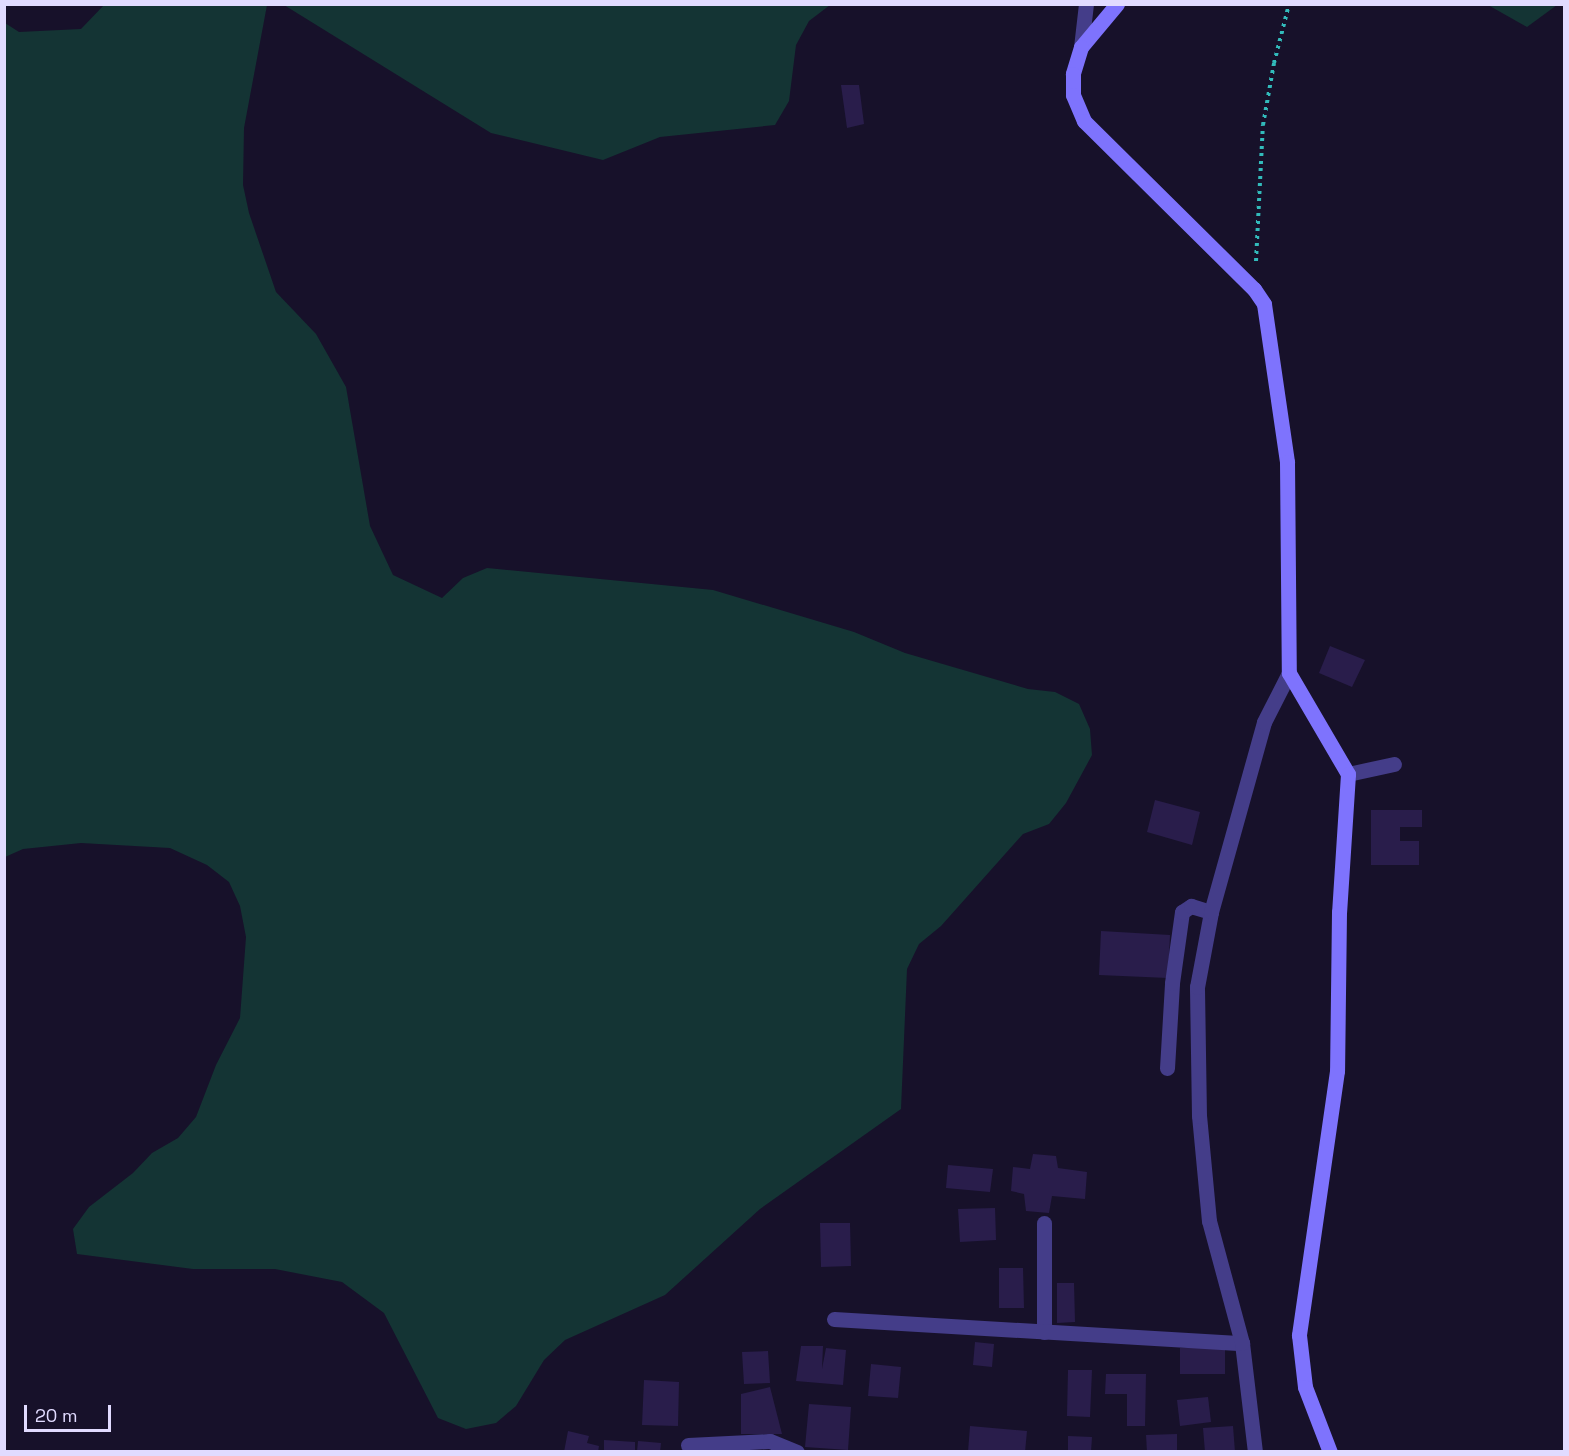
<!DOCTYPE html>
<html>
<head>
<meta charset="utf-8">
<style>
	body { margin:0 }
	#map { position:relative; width:1569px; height:1456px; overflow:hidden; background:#17112a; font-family:"Space Grotesk",sans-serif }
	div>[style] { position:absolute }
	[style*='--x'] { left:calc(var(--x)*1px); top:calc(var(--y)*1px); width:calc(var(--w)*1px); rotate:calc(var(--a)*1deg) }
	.green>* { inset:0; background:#143434 }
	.building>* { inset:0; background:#291d4b }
	.path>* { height:4px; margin-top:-2px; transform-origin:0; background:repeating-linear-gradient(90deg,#32bbbb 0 3px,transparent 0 7.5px) }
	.street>* { height:15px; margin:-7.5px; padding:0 7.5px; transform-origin:7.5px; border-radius:7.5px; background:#443d89 }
	.secondary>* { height:15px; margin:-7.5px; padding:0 7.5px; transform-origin:7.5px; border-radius:7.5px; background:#7e73fd }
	span { translate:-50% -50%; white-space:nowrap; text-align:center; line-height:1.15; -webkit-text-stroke:5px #17112a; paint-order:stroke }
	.frame { position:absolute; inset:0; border:6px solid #e1dbff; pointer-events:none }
	.scale { position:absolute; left:24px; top:1405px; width:87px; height:27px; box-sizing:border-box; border:3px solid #e1dbff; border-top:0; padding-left:8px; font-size:18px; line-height:21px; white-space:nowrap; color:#e1dbff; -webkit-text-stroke:4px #17112a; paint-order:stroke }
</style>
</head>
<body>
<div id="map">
	<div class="green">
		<i style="clip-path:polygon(104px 5px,267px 5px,244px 128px,243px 185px,249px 213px,276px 292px,316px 334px,346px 387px,370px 526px,393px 575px,442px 598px,463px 578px,487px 568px,713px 590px,854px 632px,905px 653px,1028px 689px,1055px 692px,1079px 704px,1090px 729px,1092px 755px,1066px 803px,1049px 824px,1023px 834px,941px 926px,919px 944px,907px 969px,901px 1109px,760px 1209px,665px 1295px,565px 1340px,544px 1360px,516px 1406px,496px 1423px,466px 1429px,438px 1418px,384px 1313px,342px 1282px,275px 1269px,193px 1269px,77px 1254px,73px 1229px,89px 1207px,133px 1173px,152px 1153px,178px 1138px,196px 1117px,216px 1065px,240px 1018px,246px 937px,240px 906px,229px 882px,207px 865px,170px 848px,81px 843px,23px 849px,5px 857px,5px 23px,19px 32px,81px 29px)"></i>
		<i style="clip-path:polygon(284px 5px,830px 5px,809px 21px,796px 45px,789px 101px,775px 125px,660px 137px,603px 160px,491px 133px)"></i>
		<i style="clip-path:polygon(1488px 5px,1557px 5px,1527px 27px)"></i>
	</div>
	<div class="building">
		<i style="clip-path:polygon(841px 85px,859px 85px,864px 124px,847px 128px)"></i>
		<i style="clip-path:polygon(1330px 646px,1365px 660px,1352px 687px,1319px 673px)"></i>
		<i style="clip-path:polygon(1155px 800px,1200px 812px,1192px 845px,1147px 832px)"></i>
		<i style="clip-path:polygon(1371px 810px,1422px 810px,1422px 827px,1400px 827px,1400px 841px,1419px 841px,1419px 865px,1371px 865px)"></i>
		<i style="clip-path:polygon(1101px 931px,1170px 935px,1168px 978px,1099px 975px)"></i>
		<i style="clip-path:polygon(1033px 1154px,1056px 1156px,1058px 1168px,1087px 1172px,1085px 1199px,1052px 1196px,1049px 1213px,1026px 1211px,1024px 1194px,1011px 1191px,1013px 1167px,1030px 1169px)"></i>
		<i style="clip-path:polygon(948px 1165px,993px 1169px,990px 1192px,946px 1188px)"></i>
		<i style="clip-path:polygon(995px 1208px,996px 1240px,960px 1242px,958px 1209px)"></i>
		<i style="clip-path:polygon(820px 1223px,850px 1223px,851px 1266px,821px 1267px)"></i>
		<i style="clip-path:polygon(999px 1268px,1023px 1268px,1024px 1308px,999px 1308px)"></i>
		<i style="clip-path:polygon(1057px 1283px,1074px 1283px,1075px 1322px,1057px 1323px)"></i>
		<i style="clip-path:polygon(975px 1342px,994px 1344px,992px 1367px,973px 1365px)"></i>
		<i style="clip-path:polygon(801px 1346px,823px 1346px,822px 1369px,826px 1348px,846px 1350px,843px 1385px,796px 1381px)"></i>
		<i style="clip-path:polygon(1180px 1348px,1225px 1348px,1225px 1374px,1180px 1374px)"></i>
		<i style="clip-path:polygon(768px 1351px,770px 1383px,744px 1384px,742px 1352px)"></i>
		<i style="clip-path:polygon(871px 1364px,901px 1367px,898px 1398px,868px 1396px)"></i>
		<i style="clip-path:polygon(1068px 1370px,1092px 1370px,1090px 1417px,1067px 1416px)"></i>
		<i style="clip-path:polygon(1106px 1374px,1146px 1374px,1145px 1426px,1127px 1426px,1127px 1394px,1105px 1394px)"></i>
		<i style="clip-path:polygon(644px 1380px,679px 1382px,678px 1426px,642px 1425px)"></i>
		<i style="clip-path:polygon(770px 1387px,782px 1434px,741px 1434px,741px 1394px)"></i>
		<i style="clip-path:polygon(1208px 1397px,1211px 1422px,1180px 1426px,1177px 1400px)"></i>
		<i style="clip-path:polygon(809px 1404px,851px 1407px,848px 1450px,805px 1447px)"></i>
		<i style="clip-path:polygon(970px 1426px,1027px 1431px,1025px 1452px,968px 1452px)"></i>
		<i style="clip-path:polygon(1233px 1426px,1235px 1452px,1205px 1452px,1203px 1428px)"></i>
		<i style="clip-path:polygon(568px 1431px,589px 1436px,587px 1443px,599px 1446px,598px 1452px,564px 1452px)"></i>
		<i style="clip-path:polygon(1177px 1434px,1177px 1452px,1147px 1452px,1146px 1435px)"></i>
		<i style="clip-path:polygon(1068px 1436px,1092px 1437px,1091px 1452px,1068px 1452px)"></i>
		<i style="clip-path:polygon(604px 1440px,635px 1442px,635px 1452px,604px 1452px)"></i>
		<i style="clip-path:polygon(638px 1441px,661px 1443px,660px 1452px,637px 1452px)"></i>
	</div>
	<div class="path">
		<i style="--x:1256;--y:261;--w:136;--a:-87.1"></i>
		<i style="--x:1263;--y:125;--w:63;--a:-79.9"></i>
		<i style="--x:1274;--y:63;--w:61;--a:-75.7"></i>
	</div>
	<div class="street">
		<i style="--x:1081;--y:47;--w:43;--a:-83.4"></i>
		<i style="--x:1348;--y:774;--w:47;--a:-12.3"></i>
		<i style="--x:1167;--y:1068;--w:85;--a:-86.6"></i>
		<i style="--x:1172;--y:983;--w:72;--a:-82"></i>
		<i style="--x:1182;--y:912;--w:11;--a:-34"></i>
		<i style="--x:1191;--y:906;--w:21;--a:17"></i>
		<i style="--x:1044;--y:1223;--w:109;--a:90"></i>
		<i style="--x:834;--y:1319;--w:409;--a:3.4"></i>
		<i style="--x:688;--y:1445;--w:82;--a:-2.8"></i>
		<i style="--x:770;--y:1441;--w:29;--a:22"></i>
		<i style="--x:1255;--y:1452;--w:110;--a:-96.8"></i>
		<i style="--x:1242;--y:1343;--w:126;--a:-105.1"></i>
		<i style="--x:1209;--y:1221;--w:105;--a:-95.4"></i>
		<i style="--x:1199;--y:1116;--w:129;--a:-90.9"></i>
		<i style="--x:1197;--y:987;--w:76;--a:-79.4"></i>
		<i style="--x:1211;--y:912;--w:197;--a:-74.4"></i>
		<i style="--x:1264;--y:722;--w:55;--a:-63"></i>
	</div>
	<div class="secondary">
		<i style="--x:1117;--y:4;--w:56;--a:129.9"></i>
		<i style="--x:1081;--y:47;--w:28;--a:107"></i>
		<i style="--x:1073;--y:74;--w:21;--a:90"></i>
		<i style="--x:1073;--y:95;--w:28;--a:67"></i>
		<i style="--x:1084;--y:121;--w:239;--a:44.7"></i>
		<i style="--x:1254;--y:289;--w:18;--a:56"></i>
		<i style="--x:1264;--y:304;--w:160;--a:81.7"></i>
		<i style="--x:1287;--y:462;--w:211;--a:89.5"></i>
		<i style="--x:1289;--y:673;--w:117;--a:59.7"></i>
		<i style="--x:1348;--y:774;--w:138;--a:93.7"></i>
		<i style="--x:1339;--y:912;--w:159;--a:90.7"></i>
		<i style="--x:1337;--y:1071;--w:267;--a:98.2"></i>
		<i style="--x:1299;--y:1335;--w:52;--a:83.4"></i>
		<i style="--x:1305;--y:1387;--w:70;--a:69"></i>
	</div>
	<div class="frame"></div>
	<div class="scale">20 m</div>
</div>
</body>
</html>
